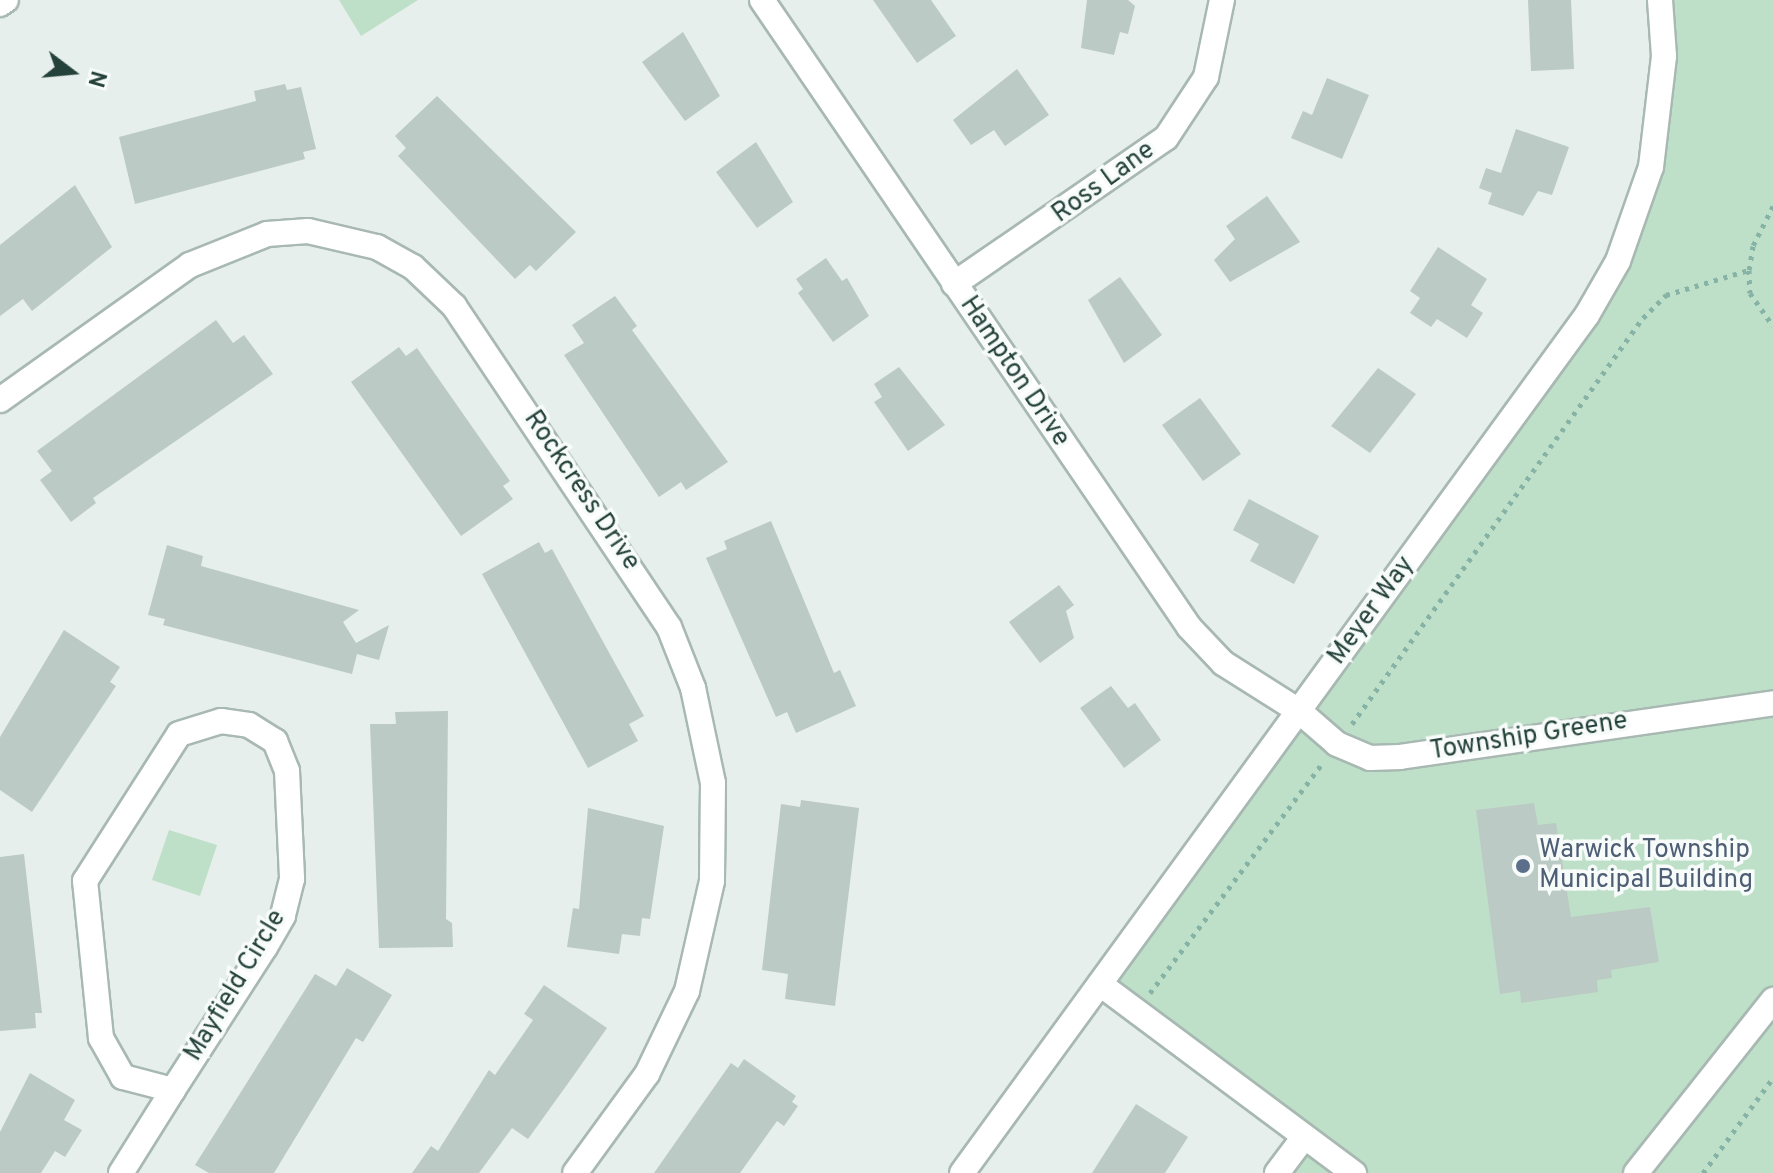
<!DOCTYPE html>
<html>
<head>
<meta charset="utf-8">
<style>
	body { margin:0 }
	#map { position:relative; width:1773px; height:1173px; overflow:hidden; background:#e6efeb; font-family:Overpass,sans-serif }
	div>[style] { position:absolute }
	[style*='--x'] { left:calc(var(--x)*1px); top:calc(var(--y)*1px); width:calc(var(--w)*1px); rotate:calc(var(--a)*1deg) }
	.green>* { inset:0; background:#bfe0c8 }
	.building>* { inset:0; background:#bbcac4 }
	.path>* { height:5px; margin-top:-2.5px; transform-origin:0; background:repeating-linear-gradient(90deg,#86b3a5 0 4px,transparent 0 10px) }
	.roads { filter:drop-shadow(2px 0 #a8b8b2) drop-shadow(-2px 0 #a8b8b2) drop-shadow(0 2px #a8b8b2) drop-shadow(0 -2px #a8b8b2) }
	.minor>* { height:24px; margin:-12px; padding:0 12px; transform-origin:12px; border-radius:12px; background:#fff }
	.tertiary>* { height:24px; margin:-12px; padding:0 12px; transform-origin:12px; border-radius:12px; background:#fff }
	.dots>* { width:22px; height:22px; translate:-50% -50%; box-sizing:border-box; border:4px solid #f7fbf9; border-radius:50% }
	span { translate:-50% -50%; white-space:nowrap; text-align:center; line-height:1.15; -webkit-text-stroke:7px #f7fbf9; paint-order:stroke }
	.street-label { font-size:26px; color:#24423a }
	.service-label { font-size:26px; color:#4e5e75 }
	.left { translate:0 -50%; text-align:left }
	.north { position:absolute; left:32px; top:32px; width:80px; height:80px; -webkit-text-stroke:6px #f7fbf9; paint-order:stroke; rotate:106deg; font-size:22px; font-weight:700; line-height:32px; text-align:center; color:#24423a }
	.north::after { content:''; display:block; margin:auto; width:28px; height:36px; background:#24423a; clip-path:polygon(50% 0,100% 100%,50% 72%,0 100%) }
</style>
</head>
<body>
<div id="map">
	<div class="green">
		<i style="clip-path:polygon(339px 0,418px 0,361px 36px)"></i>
		<i style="clip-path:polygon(1659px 0,1773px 0,1773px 1173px,1277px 1173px,1303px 1137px,1100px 984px,1587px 315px,1651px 167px)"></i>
		<i style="clip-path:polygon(169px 830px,217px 845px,200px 896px,152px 880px)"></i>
	</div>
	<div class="building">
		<i style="clip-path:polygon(873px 0,931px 0,956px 36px,917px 63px)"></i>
		<i style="clip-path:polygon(1087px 0,1128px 0,1135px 6px,1128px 34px,1120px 32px,1114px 55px,1081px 48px)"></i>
		<i style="clip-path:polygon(1528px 0,1571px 0,1574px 69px,1531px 71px)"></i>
		<i style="clip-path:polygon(683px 32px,720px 96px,685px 121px,642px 62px)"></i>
		<i style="clip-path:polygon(1017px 69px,1049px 115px,1005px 146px,994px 130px,971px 145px,953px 120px)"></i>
		<i style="clip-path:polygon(1327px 78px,1369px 95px,1342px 159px,1291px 138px,1303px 111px,1312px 115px)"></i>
		<i style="clip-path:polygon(285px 84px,287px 90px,301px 87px,316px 149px,303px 152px,305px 159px,135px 204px,119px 137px,256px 101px,254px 91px)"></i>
		<i style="clip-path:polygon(437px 96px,576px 232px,536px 271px,530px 265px,515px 279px,398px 156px,406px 148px,395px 136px)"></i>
		<i style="clip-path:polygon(1516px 129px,1569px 147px,1552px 195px,1538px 191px,1523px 216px,1488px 204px,1492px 193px,1479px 188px,1486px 168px,1501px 173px)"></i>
		<i style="clip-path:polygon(756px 142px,793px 202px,757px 228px,716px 172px)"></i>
		<i style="clip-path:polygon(75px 185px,112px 247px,32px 311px,23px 299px,0 316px,0 245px)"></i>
		<i style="clip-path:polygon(1267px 196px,1300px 242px,1230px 282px,1214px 260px,1235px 239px,1226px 226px)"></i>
		<i style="clip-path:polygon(1438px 247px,1487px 279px,1471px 305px,1483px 313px,1467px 338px,1437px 319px,1431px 327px,1410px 313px,1420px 298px,1410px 291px)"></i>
		<i style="clip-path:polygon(826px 258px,842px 281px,847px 278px,869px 316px,833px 342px,798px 293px,803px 289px,796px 279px)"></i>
		<i style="clip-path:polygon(1120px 277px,1162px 335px,1124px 363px,1088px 300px)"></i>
		<i style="clip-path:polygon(615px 296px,637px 326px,632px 330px,728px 462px,686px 490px,681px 482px,659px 497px,564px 355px,584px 343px,572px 325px)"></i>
		<i style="clip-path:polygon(216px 320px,233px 343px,244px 335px,273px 374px,93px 498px,96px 503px,71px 522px,40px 480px,52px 471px,37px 451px)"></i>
		<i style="clip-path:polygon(399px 347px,406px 356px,417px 348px,510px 481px,503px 486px,513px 499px,461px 536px,351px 382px)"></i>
		<i style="clip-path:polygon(899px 367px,945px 425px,908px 451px,874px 402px,882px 397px,874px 384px)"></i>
		<i style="clip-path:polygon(1378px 368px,1416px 394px,1370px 453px,1331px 426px)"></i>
		<i style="clip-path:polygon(1200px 398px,1241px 454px,1203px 481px,1162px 425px)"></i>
		<i style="clip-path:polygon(1249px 499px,1319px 536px,1294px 584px,1250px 561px,1259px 544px,1233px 530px)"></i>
		<i style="clip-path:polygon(771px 521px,834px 673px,840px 670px,856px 706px,796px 733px,787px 712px,776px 717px,706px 558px,727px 549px,724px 541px)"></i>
		<i style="clip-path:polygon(539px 542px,545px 553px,552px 549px,644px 716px,629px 724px,638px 741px,588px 768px,482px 574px)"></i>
		<i style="clip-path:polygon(167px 545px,203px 556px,201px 566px,359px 610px,343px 622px,356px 643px,389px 625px,379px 660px,357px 654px,352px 674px,163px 625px,165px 619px,148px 615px)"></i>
		<i style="clip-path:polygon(1059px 585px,1074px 605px,1066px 611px,1074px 638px,1040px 663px,1009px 622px)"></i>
		<i style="clip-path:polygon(64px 630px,120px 667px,110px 682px,116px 686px,32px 812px,0 790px,0 737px)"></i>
		<i style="clip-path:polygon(1111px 686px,1128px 708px,1135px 703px,1161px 740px,1124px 768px,1080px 708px)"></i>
		<i style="clip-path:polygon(448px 711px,446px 919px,452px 923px,453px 947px,379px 948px,370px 724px,396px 724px,395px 712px)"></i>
		<i style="clip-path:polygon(801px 800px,859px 808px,835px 1006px,785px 999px,788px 974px,762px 970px,781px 804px,800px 807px)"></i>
		<i style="clip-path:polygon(1534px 803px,1538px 825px,1556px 823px,1571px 917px,1650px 907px,1659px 962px,1611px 970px,1612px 978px,1597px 980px,1598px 992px,1521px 1003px,1520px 991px,1500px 994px,1476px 810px)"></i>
		<i style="clip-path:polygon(588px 808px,664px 826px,650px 919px,642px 918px,640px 936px,622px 934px,619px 954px,567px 947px,573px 908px,579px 909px)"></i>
		<i style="clip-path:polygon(24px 854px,42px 1013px,35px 1013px,36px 1028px,0 1031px,0 857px)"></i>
		<i style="clip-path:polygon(347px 968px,392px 995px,363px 1042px,356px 1038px,274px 1173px,209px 1173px,195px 1165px,315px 974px,336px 986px)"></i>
		<i style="clip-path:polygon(544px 985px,607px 1028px,574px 1075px,528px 1139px,512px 1128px,479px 1173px,412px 1173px,431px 1146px,438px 1151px,489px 1070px,495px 1075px,533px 1020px,524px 1014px)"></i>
		<i style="clip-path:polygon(744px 1059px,796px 1096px,792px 1102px,798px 1106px,784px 1126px,777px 1121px,740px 1173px,654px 1173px,731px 1063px,738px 1068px)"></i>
		<i style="clip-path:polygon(30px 1073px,75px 1100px,64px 1120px,82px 1130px,65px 1157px,55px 1151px,41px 1173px,0 1173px,0 1132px)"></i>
		<i style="clip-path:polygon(1136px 1104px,1188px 1137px,1165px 1173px,1092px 1173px)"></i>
	</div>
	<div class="path">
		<i style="--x:1773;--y:206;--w:45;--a:116.6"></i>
		<i style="--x:1753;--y:246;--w:24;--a:99"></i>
		<i style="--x:1749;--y:270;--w:23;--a:88"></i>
		<i style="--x:1750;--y:293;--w:40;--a:55.1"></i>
		<i style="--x:1352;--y:724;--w:500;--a:-54.4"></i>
		<i style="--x:1643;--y:318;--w:33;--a:-45"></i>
		<i style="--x:1666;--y:295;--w:87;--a:-16.8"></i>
		<i style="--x:1150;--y:993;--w:286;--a:-53.1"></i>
		<i style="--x:1703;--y:1173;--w:118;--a:-53.6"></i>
	</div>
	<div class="roads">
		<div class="minor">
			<i style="--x:762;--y:0;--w:759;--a:55.74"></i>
			<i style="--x:1189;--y:627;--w:50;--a:46.6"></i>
			<i style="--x:1223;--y:663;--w:90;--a:32.3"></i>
			<i style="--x:1299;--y:711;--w:50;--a:41"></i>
			<i style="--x:1337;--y:744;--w:36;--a:23"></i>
			<i style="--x:1370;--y:758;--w:30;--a:-2"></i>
			<i style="--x:1400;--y:757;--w:377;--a:-8.2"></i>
			<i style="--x:954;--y:284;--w:257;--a:-34.6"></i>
			<i style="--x:1166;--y:138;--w:73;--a:-56.7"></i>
			<i style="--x:1206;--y:77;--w:79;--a:-78.3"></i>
			<i style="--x:0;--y:400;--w:233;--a:-35.4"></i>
			<i style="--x:190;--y:265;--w:83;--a:-21.9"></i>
			<i style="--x:267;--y:234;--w:41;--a:-4.2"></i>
			<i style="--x:308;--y:231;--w:71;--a:13.1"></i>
			<i style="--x:377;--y:247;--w:41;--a:29.1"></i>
			<i style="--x:413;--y:267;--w:57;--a:43.6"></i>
			<i style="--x:454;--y:306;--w:386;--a:56.2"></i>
			<i style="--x:669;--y:627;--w:66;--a:68.5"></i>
			<i style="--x:693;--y:688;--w:97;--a:78.1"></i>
			<i style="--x:713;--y:783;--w:98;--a:90.6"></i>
			<i style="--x:712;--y:881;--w:113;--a:102.8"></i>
			<i style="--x:687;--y:991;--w:92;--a:115.7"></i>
			<i style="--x:647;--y:1074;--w:122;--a:126"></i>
			<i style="--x:221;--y:721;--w:28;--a:8"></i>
			<i style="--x:249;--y:725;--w:31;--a:32"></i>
			<i style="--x:275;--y:741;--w:32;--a:68"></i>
			<i style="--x:287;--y:771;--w:108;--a:87.3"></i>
			<i style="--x:292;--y:879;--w:38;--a:104"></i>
			<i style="--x:283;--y:916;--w:36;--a:120"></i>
			<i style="--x:265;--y:947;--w:170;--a:122.8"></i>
			<i style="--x:173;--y:1090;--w:52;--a:-165.4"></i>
			<i style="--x:123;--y:1077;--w:45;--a:-119.4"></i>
			<i style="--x:101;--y:1038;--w:158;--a:-95.8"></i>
			<i style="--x:85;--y:881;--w:174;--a:-57.4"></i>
			<i style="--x:179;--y:734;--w:44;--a:-17.2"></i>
			<i style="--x:1100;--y:984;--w:317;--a:36.7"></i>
			<i style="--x:121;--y:1173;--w:98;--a:-57.9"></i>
			<i style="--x:962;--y:1173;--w:1062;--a:-53.93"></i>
			<i style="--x:1587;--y:315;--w:62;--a:-60.1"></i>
			<i style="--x:1618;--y:261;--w:100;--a:-70.7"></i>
			<i style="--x:1651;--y:167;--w:112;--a:-83.3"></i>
			<i style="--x:1664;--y:56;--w:56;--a:-94.1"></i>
			<i style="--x:1277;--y:1173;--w:45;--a:-53.1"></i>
			<i style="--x:1636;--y:1173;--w:221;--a:-51.6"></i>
		</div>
		<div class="tertiary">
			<i style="--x:0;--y:4;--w:7;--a:-34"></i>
		</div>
	</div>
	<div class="dots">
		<i style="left:1523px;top:866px;background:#5c6f8a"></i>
	</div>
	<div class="street-label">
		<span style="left:1104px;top:183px;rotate:-36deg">Ross Lane</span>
		<span style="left:1014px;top:372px;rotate:56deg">Hampton Drive</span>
		<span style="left:581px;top:491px;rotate:56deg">Rockcress Drive</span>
		<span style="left:1372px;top:611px;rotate:-54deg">Meyer Way</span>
		<span style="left:1529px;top:737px;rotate:-9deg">Township Greene</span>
		<span style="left:236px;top:986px;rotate:-59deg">Mayfield Circle</span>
	</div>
	<div class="service-label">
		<span class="left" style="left:1539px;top:866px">Warwick Township<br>Municipal Building</span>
	</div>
	<div class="north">N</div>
</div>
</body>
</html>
